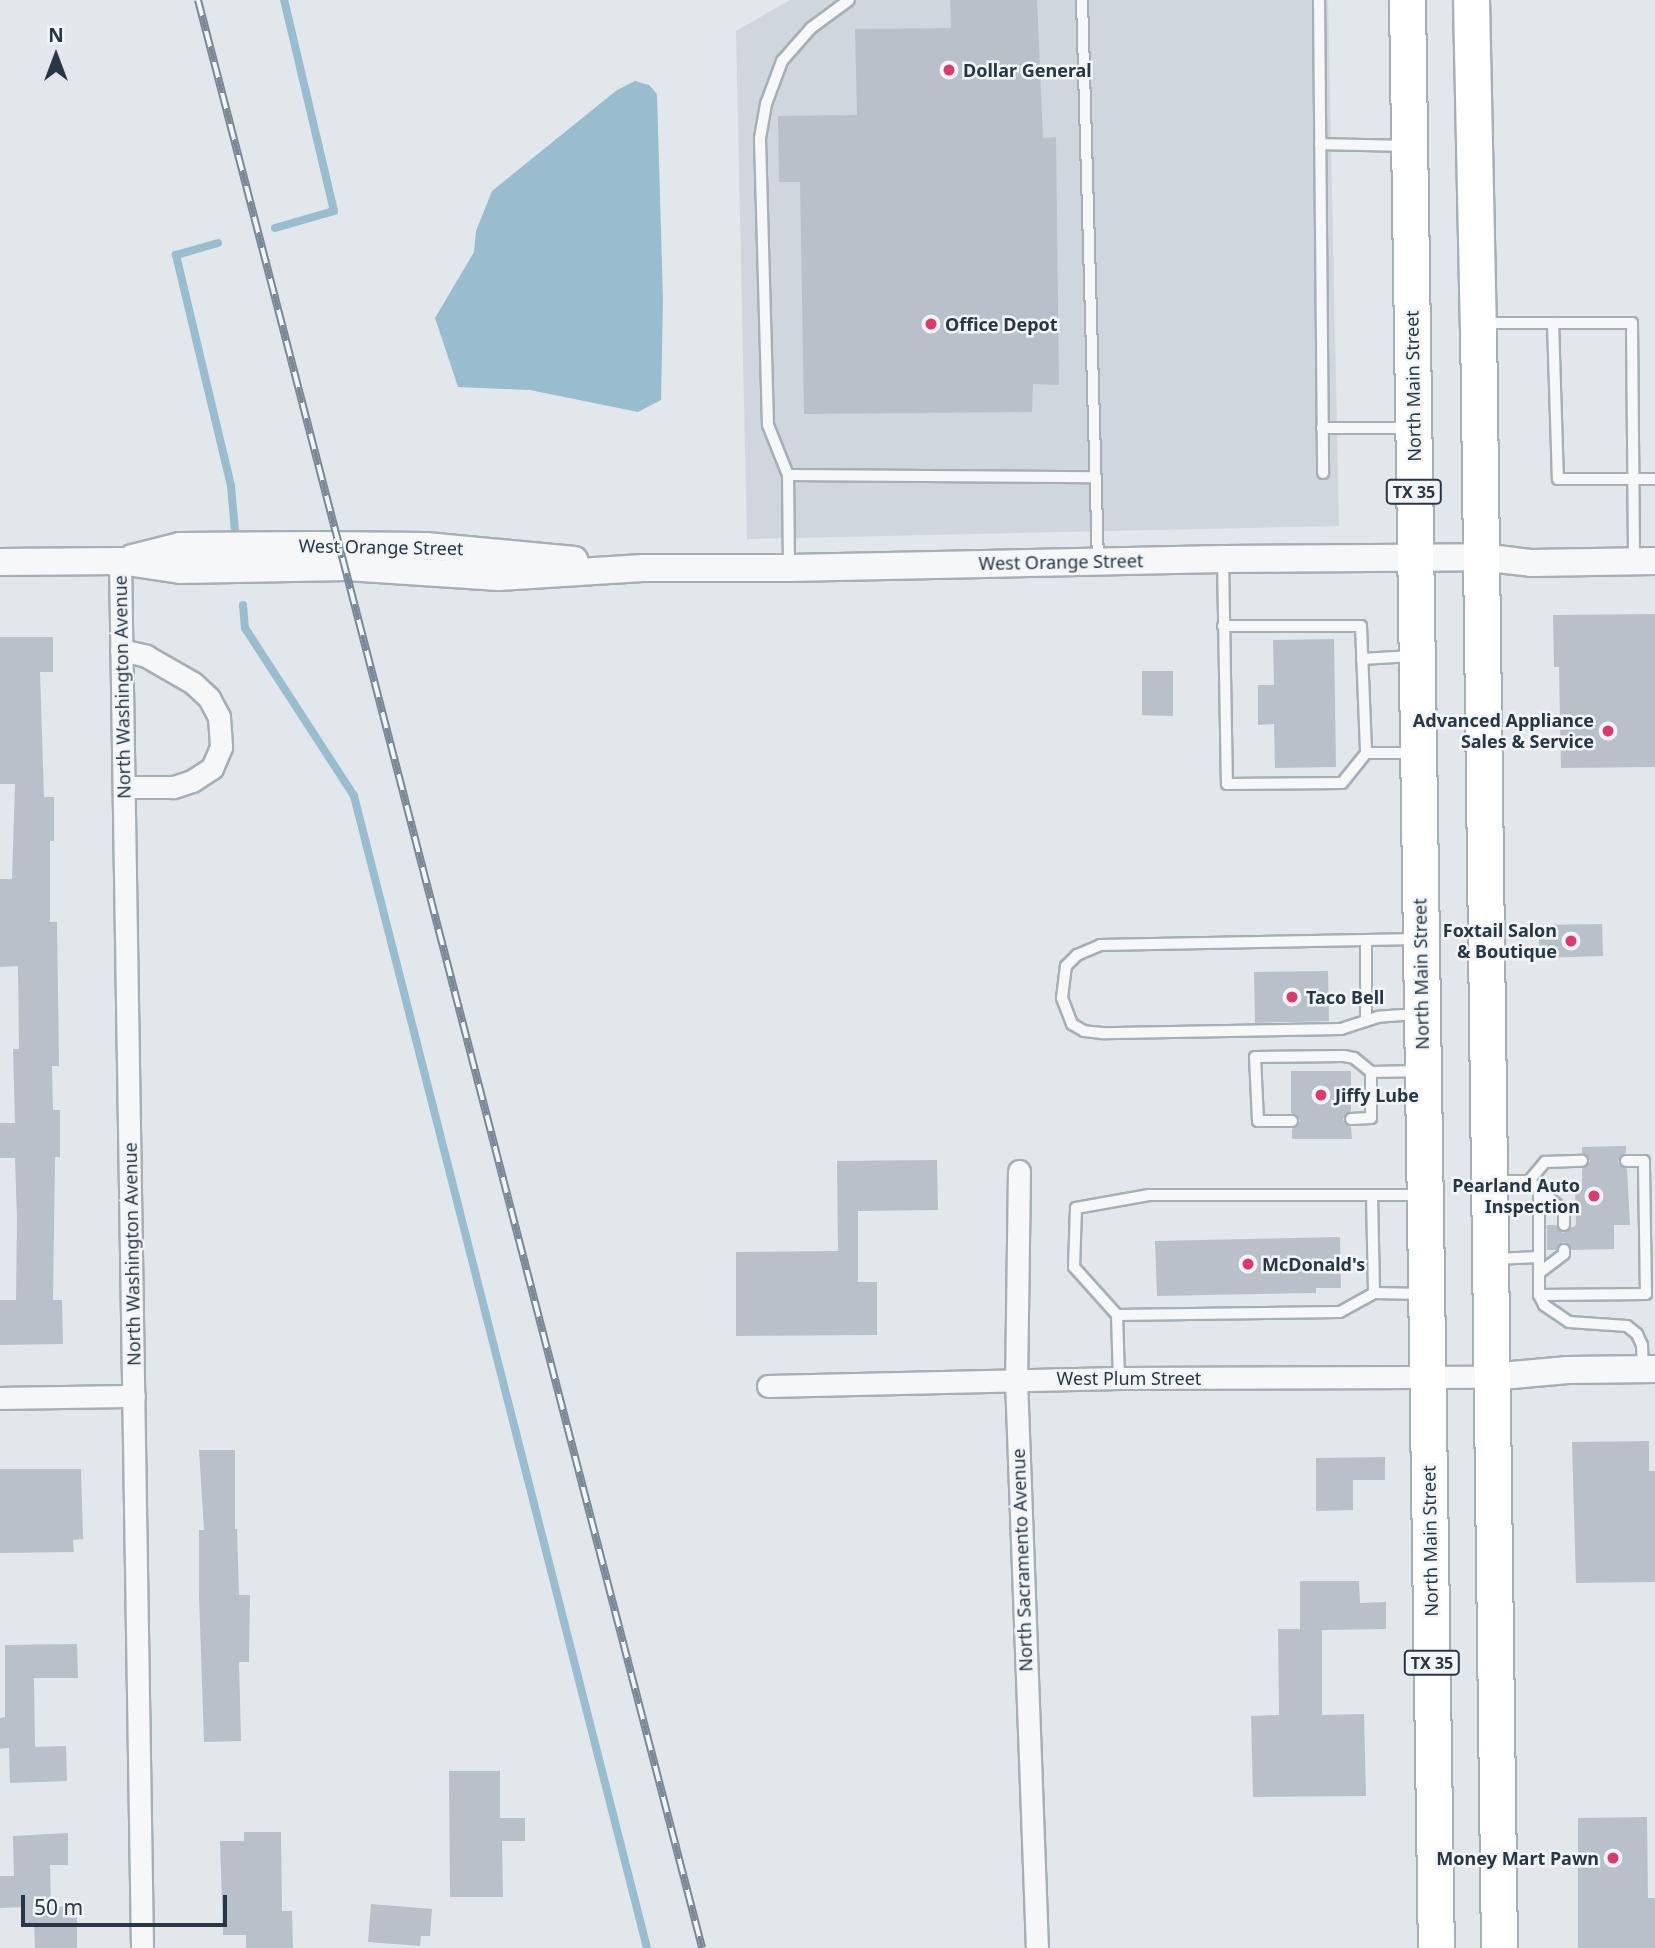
<!DOCTYPE html>
<html>
<head>
<meta charset="utf-8">
<style>
	body { margin:0 }
	#map { position:relative; width:1655px; height:1948px; overflow:hidden; background:#e1e7eb; font-family:"Noto Sans",sans-serif }
	div>[style] { position:absolute }
	[style*='--x'] { left:calc(var(--x)*1px); top:calc(var(--y)*1px); width:calc(var(--w)*1px); rotate:calc(var(--a)*1deg) }
	.built>* { inset:0; background:#cfd6de }
	.water>* { inset:0; background:#99bccf }
	.stream>* { height:8px; margin:-4px; padding:0 4px; transform-origin:4px; border-radius:4px; background:#99bccf }
	.building>* { inset:0; background:#b8c1ca }
	.roads { filter:drop-shadow(2px 0 #a5afb6) drop-shadow(-2px 0 #a5afb6) drop-shadow(0 2px #a5afb6) drop-shadow(0 -2px #a5afb6) }
	.service>* { height:10px; margin:-5px; padding:0 5px; transform-origin:5px; border-radius:5px; background:#f5f7f9 }
	.minor>* { height:21px; margin:-10.5px; padding:0 10.5px; transform-origin:10.5px; border-radius:10.5px; background:#f5f7f9 }
	.tertiary>* { height:26px; margin:-13px; padding:0 13px; transform-origin:13px; border-radius:13px; background:#f5f7f9 }
	.primary>* { height:35px; margin:-17.5px; padding:0 17.5px; transform-origin:17.5px; border-radius:17.5px; background:#fff }
	.rail>* { height:8px; margin-top:-4px; transform-origin:0; background:repeating-linear-gradient(90deg,#f1f5f8 0 16px,#798997 0 32px); box-sizing:border-box; border-block:2px solid #798997 }
	.dots>* { width:19px; height:19px; translate:-50% -50%; box-sizing:border-box; border:4px solid #f1f5f8; border-radius:50% }
	span { translate:-50% -50%; white-space:nowrap; text-align:center; line-height:1.15; -webkit-text-stroke:5px #f1f5f8; paint-order:stroke }
	.shield-label span { padding:2px 5px; background:#f1f5f8; border:2px solid; border-radius:5px; -webkit-text-stroke-width:0 }
	.shield-label { font-size:16px; color:#273745; font-weight:700 }
	.poi-label { font-size:18px; color:#273745; font-weight:700 }
	.left { translate:0 -50%; text-align:left }
	.right { translate:-100% -50%; text-align:right }
	.street-label { font-size:18px; color:#273745 }
	.north { position:absolute; left:21px; top:21px; width:70px; height:70px; -webkit-text-stroke:5px #f1f5f8; paint-order:stroke; rotate:0deg; font-size:19px; font-weight:700; line-height:28px; text-align:center; color:#273745 }
	.north::after { content:''; display:block; margin:auto; width:24px; height:32px; background:#273745; clip-path:polygon(50% 0,100% 100%,50% 72%,0 100%) }
	.scale { position:absolute; left:21px; top:1895px; width:206px; height:32px; box-sizing:border-box; border:4px solid #273745; border-top:0; padding-left:9px; font-size:21px; line-height:24px; white-space:nowrap; color:#273745; -webkit-text-stroke:5px #f1f5f8; paint-order:stroke }
</style>
</head>
<body>
<div id="map">
	<div class="built">
		<i style="clip-path:polygon(790px 0,1328px 0,1339px 526px,747px 539px,736px 31px)"></i>
	</div>
	<div class="water">
		<i style="clip-path:polygon(635px 81px,649px 85px,657px 94px,663px 299px,661px 400px,638px 412px,530px 390px,458px 387px,435px 318px,474px 252px,476px 231px,492px 191px,617px 90px)"></i>
	</div>
	<div class="stream">
		<i style="--x:275;--y:228;--w:61;--a:-16.1"></i>
		<i style="--x:334;--y:211;--w:217;--a:-103.3"></i>
		<i style="--x:218;--y:243;--w:44;--a:164.1"></i>
		<i style="--x:176;--y:255;--w:237;--a:76.6"></i>
		<i style="--x:231;--y:486;--w:56;--a:84.9"></i>
		<i style="--x:243;--y:605;--w:23;--a:85"></i>
		<i style="--x:245;--y:628;--w:200;--a:57"></i>
		<i style="--x:354;--y:796;--w:1189;--a:75.73"></i>
	</div>
	<div class="building">
		<i style="clip-path:polygon(950px 0,1037px 0,1043px 138px,1056px 137px,1059px 385px,1033px 384px,1032px 412px,804px 414px,800px 182px,779px 182px,778px 116px,857px 115px,855px 29px,951px 28px)"></i>
		<i style="clip-path:polygon(1655px 614px,1655px 767px,1561px 768px,1559px 667px,1554px 667px,1553px 615px)"></i>
		<i style="clip-path:polygon(0 637px,53px 637px,53px 672px,40px 672px,44px 797px,54px 797px,54px 841px,50px 841px,50px 922px,57px 922px,59px 1066px,52px 1066px,53px 1110px,60px 1110px,60px 1157px,55px 1157px,53px 1300px,62px 1300px,63px 1344px,0 1345px,0 1300px,16px 1300px,17px 1220px,15px 1158px,0 1158px,0 1123px,15px 1123px,13px 1049px,19px 1049px,18px 966px,0 967px,0 879px,12px 879px,15px 784px,0 784px)"></i>
		<i style="clip-path:polygon(1334px 639px,1336px 767px,1275px 768px,1274px 724px,1258px 725px,1258px 685px,1274px 685px,1273px 640px)"></i>
		<i style="clip-path:polygon(1142px 671px,1173px 671px,1173px 716px,1142px 715px)"></i>
		<i style="clip-path:polygon(1602px 924px,1603px 956px,1539px 958px,1539px 925px)"></i>
		<i style="clip-path:polygon(1328px 971px,1329px 1021px,1255px 1023px,1254px 972px)"></i>
		<i style="clip-path:polygon(1291px 1071px,1351px 1071px,1351px 1111px,1343px 1119px,1345px 1124px,1351px 1127px,1352px 1139px,1292px 1139px,1292px 1129px,1298px 1125px,1300px 1120px,1291px 1113px)"></i>
		<i style="clip-path:polygon(1626px 1146px,1626px 1153px,1620px 1157px,1618px 1162px,1627px 1169px,1630px 1225px,1614px 1225px,1614px 1249px,1572px 1250px,1563px 1242px,1556px 1250px,1547px 1250px,1547px 1225px,1556px 1225px,1563px 1233px,1576px 1225px,1575px 1190px,1582px 1190px,1582px 1169px,1590px 1161px,1588px 1156px,1582px 1153px,1582px 1147px)"></i>
		<i style="clip-path:polygon(937px 1160px,938px 1210px,858px 1211px,858px 1282px,877px 1282px,877px 1335px,736px 1336px,736px 1252px,838px 1251px,837px 1161px)"></i>
		<i style="clip-path:polygon(1340px 1237px,1341px 1288px,1316px 1288px,1316px 1293px,1157px 1296px,1155px 1241px)"></i>
		<i style="clip-path:polygon(1649px 1441px,1649px 1471px,1655px 1471px,1655px 1582px,1576px 1583px,1572px 1442px)"></i>
		<i style="clip-path:polygon(199px 1450px,235px 1450px,235px 1529px,237px 1529px,239px 1595px,250px 1595px,249px 1662px,239px 1662px,241px 1741px,204px 1742px,199px 1596px,199px 1530px,204px 1530px)"></i>
		<i style="clip-path:polygon(1385px 1457px,1385px 1480px,1353px 1480px,1353px 1510px,1316px 1511px,1316px 1458px)"></i>
		<i style="clip-path:polygon(0 1469px,81px 1469px,83px 1539px,73px 1540px,74px 1552px,0 1553px)"></i>
		<i style="clip-path:polygon(1300px 1581px,1359px 1581px,1360px 1603px,1386px 1602px,1386px 1629px,1322px 1630px,1322px 1715px,1364px 1714px,1366px 1796px,1253px 1797px,1251px 1716px,1279px 1715px,1278px 1629px,1300px 1629px)"></i>
		<i style="clip-path:polygon(77px 1644px,78px 1678px,34px 1678px,35px 1747px,66px 1746px,67px 1781px,10px 1783px,9px 1748px,0 1749px,0 1718px,5px 1717px,5px 1645px)"></i>
		<i style="clip-path:polygon(449px 1771px,500px 1771px,500px 1818px,525px 1818px,525px 1841px,502px 1841px,503px 1897px,450px 1897px)"></i>
		<i style="clip-path:polygon(1647px 1817px,1648px 1898px,1655px 1898px,1655px 1948px,1578px 1948px,1578px 1818px)"></i>
		<i style="clip-path:polygon(244px 1832px,281px 1832px,282px 1911px,292px 1911px,293px 1948px,246px 1948px,246px 1935px,223px 1935px,220px 1841px,244px 1841px)"></i>
		<i style="clip-path:polygon(68px 1833px,68px 1865px,50px 1865px,51px 1907px,77px 1906px,77px 1948px,35px 1948px,34px 1924px,22px 1924px,22px 1907px,0 1908px,0 1876px,14px 1876px,13px 1836px)"></i>
		<i style="clip-path:polygon(371px 1904px,432px 1909px,430px 1936px,421px 1936px,420px 1946px,368px 1942px)"></i>
	</div>
	<div class="roads">
		<div class="service">
			<i style="--x:1082;--y:0;--w:561;--a:88.37"></i>
			<i style="--x:1319;--y:0;--w:473;--a:89.5"></i>
			<i style="--x:1320;--y:144;--w:85;--a:1.3"></i>
			<i style="--x:1481;--y:323;--w:151;--a:0"></i>
			<i style="--x:1632;--y:323;--w:238;--a:89.5"></i>
			<i style="--x:1553;--y:323;--w:156;--a:88.2"></i>
			<i style="--x:1558;--y:479;--w:97;--a:0"></i>
			<i style="--x:1322;--y:428;--w:88;--a:0"></i>
			<i style="--x:788;--y:475;--w:308;--a:0.4"></i>
			<i style="--x:1223;--y:559;--w:225;--a:89"></i>
			<i style="--x:1227;--y:784;--w:115;--a:-0.5"></i>
			<i style="--x:1342;--y:783;--w:38;--a:-51"></i>
			<i style="--x:1366;--y:753;--w:49;--a:0"></i>
			<i style="--x:789;--y:568;--w:93;--a:-90.6"></i>
			<i style="--x:788;--y:475;--w:54;--a:-111.8"></i>
			<i style="--x:768;--y:425;--w:287;--a:-91.6"></i>
			<i style="--x:760;--y:138;--w:35;--a:-80"></i>
			<i style="--x:766;--y:104;--w:46;--a:-69.6"></i>
			<i style="--x:782;--y:61;--w:44;--a:-48.7"></i>
			<i style="--x:811;--y:28;--w:47;--a:-36.4"></i>
			<i style="--x:1223;--y:626;--w:138;--a:0"></i>
			<i style="--x:1361;--y:626;--w:127;--a:87.7"></i>
			<i style="--x:1362;--y:659;--w:50;--a:-3.4"></i>
			<i style="--x:1366;--y:941;--w:80;--a:90"></i>
			<i style="--x:1417;--y:1014;--w:39;--a:176"></i>
			<i style="--x:1378;--y:1017;--w:39;--a:162"></i>
			<i style="--x:1341;--y:1029;--w:239;--a:179"></i>
			<i style="--x:1102;--y:1033;--w:18;--a:-174"></i>
			<i style="--x:1084;--y:1031;--w:14;--a:-150"></i>
			<i style="--x:1072;--y:1024;--w:28;--a:-111"></i>
			<i style="--x:1062;--y:998;--w:32;--a:-83"></i>
			<i style="--x:1066;--y:966;--w:16;--a:-45"></i>
			<i style="--x:1077;--y:955;--w:25;--a:-23"></i>
			<i style="--x:1100;--y:945;--w:318;--a:-1.1"></i>
			<i style="--x:1351;--y:1119;--w:20;--a:-3"></i>
			<i style="--x:1371;--y:1118;--w:46;--a:-90"></i>
			<i style="--x:1292;--y:1121;--w:34;--a:180"></i>
			<i style="--x:1258;--y:1121;--w:64;--a:-92.7"></i>
			<i style="--x:1255;--y:1057;--w:89;--a:-0.6"></i>
			<i style="--x:1344;--y:1056;--w:10;--a:11"></i>
			<i style="--x:1354;--y:1058;--w:22;--a:39"></i>
			<i style="--x:1371;--y:1072;--w:49;--a:-1.2"></i>
			<i style="--x:1493;--y:1181;--w:36;--a:0"></i>
			<i style="--x:1529;--y:1181;--w:13;--a:39"></i>
			<i style="--x:1539;--y:1189;--w:106;--a:90"></i>
			<i style="--x:1539;--y:1295;--w:11;--a:63"></i>
			<i style="--x:1544;--y:1305;--w:30;--a:34"></i>
			<i style="--x:1569;--y:1322;--w:58;--a:3.9"></i>
			<i style="--x:1627;--y:1326;--w:13;--a:39"></i>
			<i style="--x:1637;--y:1334;--w:12;--a:66"></i>
			<i style="--x:1642;--y:1345;--w:23;--a:88"></i>
			<i style="--x:1529;--y:1181;--w:25;--a:-50"></i>
			<i style="--x:1545;--y:1162;--w:37;--a:-2"></i>
			<i style="--x:1539;--y:1189;--w:33;--a:41"></i>
			<i style="--x:1564;--y:1211;--w:14;--a:90"></i>
			<i style="--x:1372;--y:1195;--w:98;--a:88.8"></i>
			<i style="--x:1419;--y:1195;--w:270;--a:180"></i>
			<i style="--x:1149;--y:1195;--w:74;--a:169.9"></i>
			<i style="--x:1076;--y:1208;--w:59;--a:91.9"></i>
			<i style="--x:1074;--y:1267;--w:64;--a:48.1"></i>
			<i style="--x:1117;--y:1315;--w:223;--a:-0.8"></i>
			<i style="--x:1340;--y:1312;--w:39;--a:-29"></i>
			<i style="--x:1374;--y:1293;--w:49;--a:1.2"></i>
			<i style="--x:1495;--y:1259;--w:44;--a:-2.6"></i>
			<i style="--x:1539;--y:1273;--w:31;--a:-37"></i>
			<i style="--x:1564;--y:1254;--w:4;--a:-90"></i>
			<i style="--x:1539;--y:1295;--w:107;--a:-0.5"></i>
			<i style="--x:1646;--y:1294;--w:133;--a:-90.9"></i>
			<i style="--x:1644;--y:1161;--w:18;--a:180"></i>
			<i style="--x:1117;--y:1315;--w:63;--a:88.2"></i>
		</div>
		<div class="minor">
			<i style="--x:120;--y:561;--w:1387;--a:89.09"></i>
			<i style="--x:121;--y:650;--w:26;--a:13"></i>
			<i style="--x:146;--y:656;--w:54;--a:29.9"></i>
			<i style="--x:193;--y:683;--w:22;--a:43"></i>
			<i style="--x:209;--y:698;--w:21;--a:62"></i>
			<i style="--x:219;--y:717;--w:30;--a:86"></i>
			<i style="--x:221;--y:747;--w:23;--a:113"></i>
			<i style="--x:212;--y:768;--w:24;--a:147"></i>
			<i style="--x:192;--y:781;--w:20;--a:162"></i>
			<i style="--x:173;--y:787;--w:49;--a:180"></i>
			<i style="--x:1019;--y:1171;--w:208;--a:90.8"></i>
			<i style="--x:1016;--y:1379;--w:569;--a:87.89"></i>
			<i style="--x:768;--y:1386;--w:351;--a:-1.3"></i>
			<i style="--x:1119;--y:1378;--w:371;--a:-0.2"></i>
			<i style="--x:0;--y:1398;--w:134;--a:-0.9"></i>
		</div>
		<div class="tertiary">
			<i style="--x:132;--y:558;--w:49;--a:-14"></i>
			<i style="--x:180;--y:546;--w:135;--a:-0.4"></i>
			<i style="--x:315;--y:545;--w:111;--a:0.5"></i>
			<i style="--x:426;--y:546;--w:149;--a:5.4"></i>
			<i style="--x:0;--y:562;--w:120;--a:-0.5"></i>
			<i style="--x:120;--y:561;--w:61;--a:8.5"></i>
			<i style="--x:180;--y:570;--w:167;--a:-1"></i>
			<i style="--x:347;--y:567;--w:152;--a:3.8"></i>
			<i style="--x:499;--y:577;--w:144;--a:-3.6"></i>
			<i style="--x:643;--y:568;--w:146;--a:0"></i>
			<i style="--x:789;--y:568;--w:434;--a:-1.2"></i>
			<i style="--x:1223;--y:559;--w:257;--a:-0.4"></i>
			<i style="--x:1480;--y:557;--w:51;--a:6.7"></i>
			<i style="--x:1531;--y:563;--w:124;--a:-0.9"></i>
			<i style="--x:1490;--y:1377;--w:78;--a:-5.1"></i>
			<i style="--x:1568;--y:1370;--w:87;--a:-0.7"></i>
		</div>
		<div class="primary">
			<i style="--x:1407;--y:0;--w:1948;--a:89.15"></i>
			<i style="--x:1471;--y:0;--w:323;--a:88.8"></i>
			<i style="--x:1478;--y:323;--w:1625;--a:89.26"></i>
		</div>
	</div>
	<div class="rail">
		<i style="--x:198;--y:0;--w:2012;--a:75.49"></i>
	</div>
	<div class="dots">
		<i style="left:949px;top:70px;background:#dd3a6c"></i>
		<i style="left:931px;top:324px;background:#dd3a6c"></i>
		<i style="left:1608px;top:731px;background:#dd3a6c"></i>
		<i style="left:1571px;top:941px;background:#dd3a6c"></i>
		<i style="left:1292px;top:997px;background:#dd3a6c"></i>
		<i style="left:1321px;top:1095px;background:#dd3a6c"></i>
		<i style="left:1594px;top:1196px;background:#dd3a6c"></i>
		<i style="left:1248px;top:1264px;background:#dd3a6c"></i>
		<i style="left:1613px;top:1858px;background:#dd3a6c"></i>
	</div>
	<div class="shield-label">
		<span style="left:1414px;top:492px">TX 35</span>
		<span style="left:1432px;top:1663px">TX 35</span>
	</div>
	<div class="poi-label">
		<span class="left" style="left:963px;top:70px">Dollar General</span>
		<span class="left" style="left:945px;top:324px">Office Depot</span>
		<span class="right" style="left:1594px;top:731px">Advanced Appliance<br>Sales &amp; Service</span>
		<span class="right" style="left:1557px;top:941px">Foxtail Salon<br>&amp; Boutique</span>
		<span class="left" style="left:1306px;top:997px">Taco Bell</span>
		<span class="left" style="left:1335px;top:1095px">Jiffy Lube</span>
		<span class="right" style="left:1580px;top:1196px">Pearland Auto<br>Inspection</span>
		<span class="left" style="left:1262px;top:1264px">McDonald's</span>
		<span class="right" style="left:1599px;top:1858px">Money Mart Pawn</span>
	</div>
	<div class="street-label">
		<span style="left:1413px;top:386px;rotate:-91deg">North Main Street</span>
		<span style="left:381px;top:547px;rotate:1deg">West Orange Street</span>
		<span style="left:1061px;top:562px;rotate:-1deg">West Orange Street</span>
		<span style="left:122px;top:687px;rotate:-91deg">North Washington Avenue</span>
		<span style="left:1421px;top:974px;rotate:-91deg">North Main Street</span>
		<span style="left:132px;top:1254px;rotate:-91deg">North Washington Avenue</span>
		<span style="left:1129px;top:1378px">West Plum Street</span>
		<span style="left:1430px;top:1541px;rotate:-91deg">North Main Street</span>
		<span style="left:1022px;top:1560px;rotate:-92deg">North Sacramento Avenue</span>
	</div>
	<div class="north">N</div>
	<div class="scale">50 m</div>
</div>
</body>
</html>
